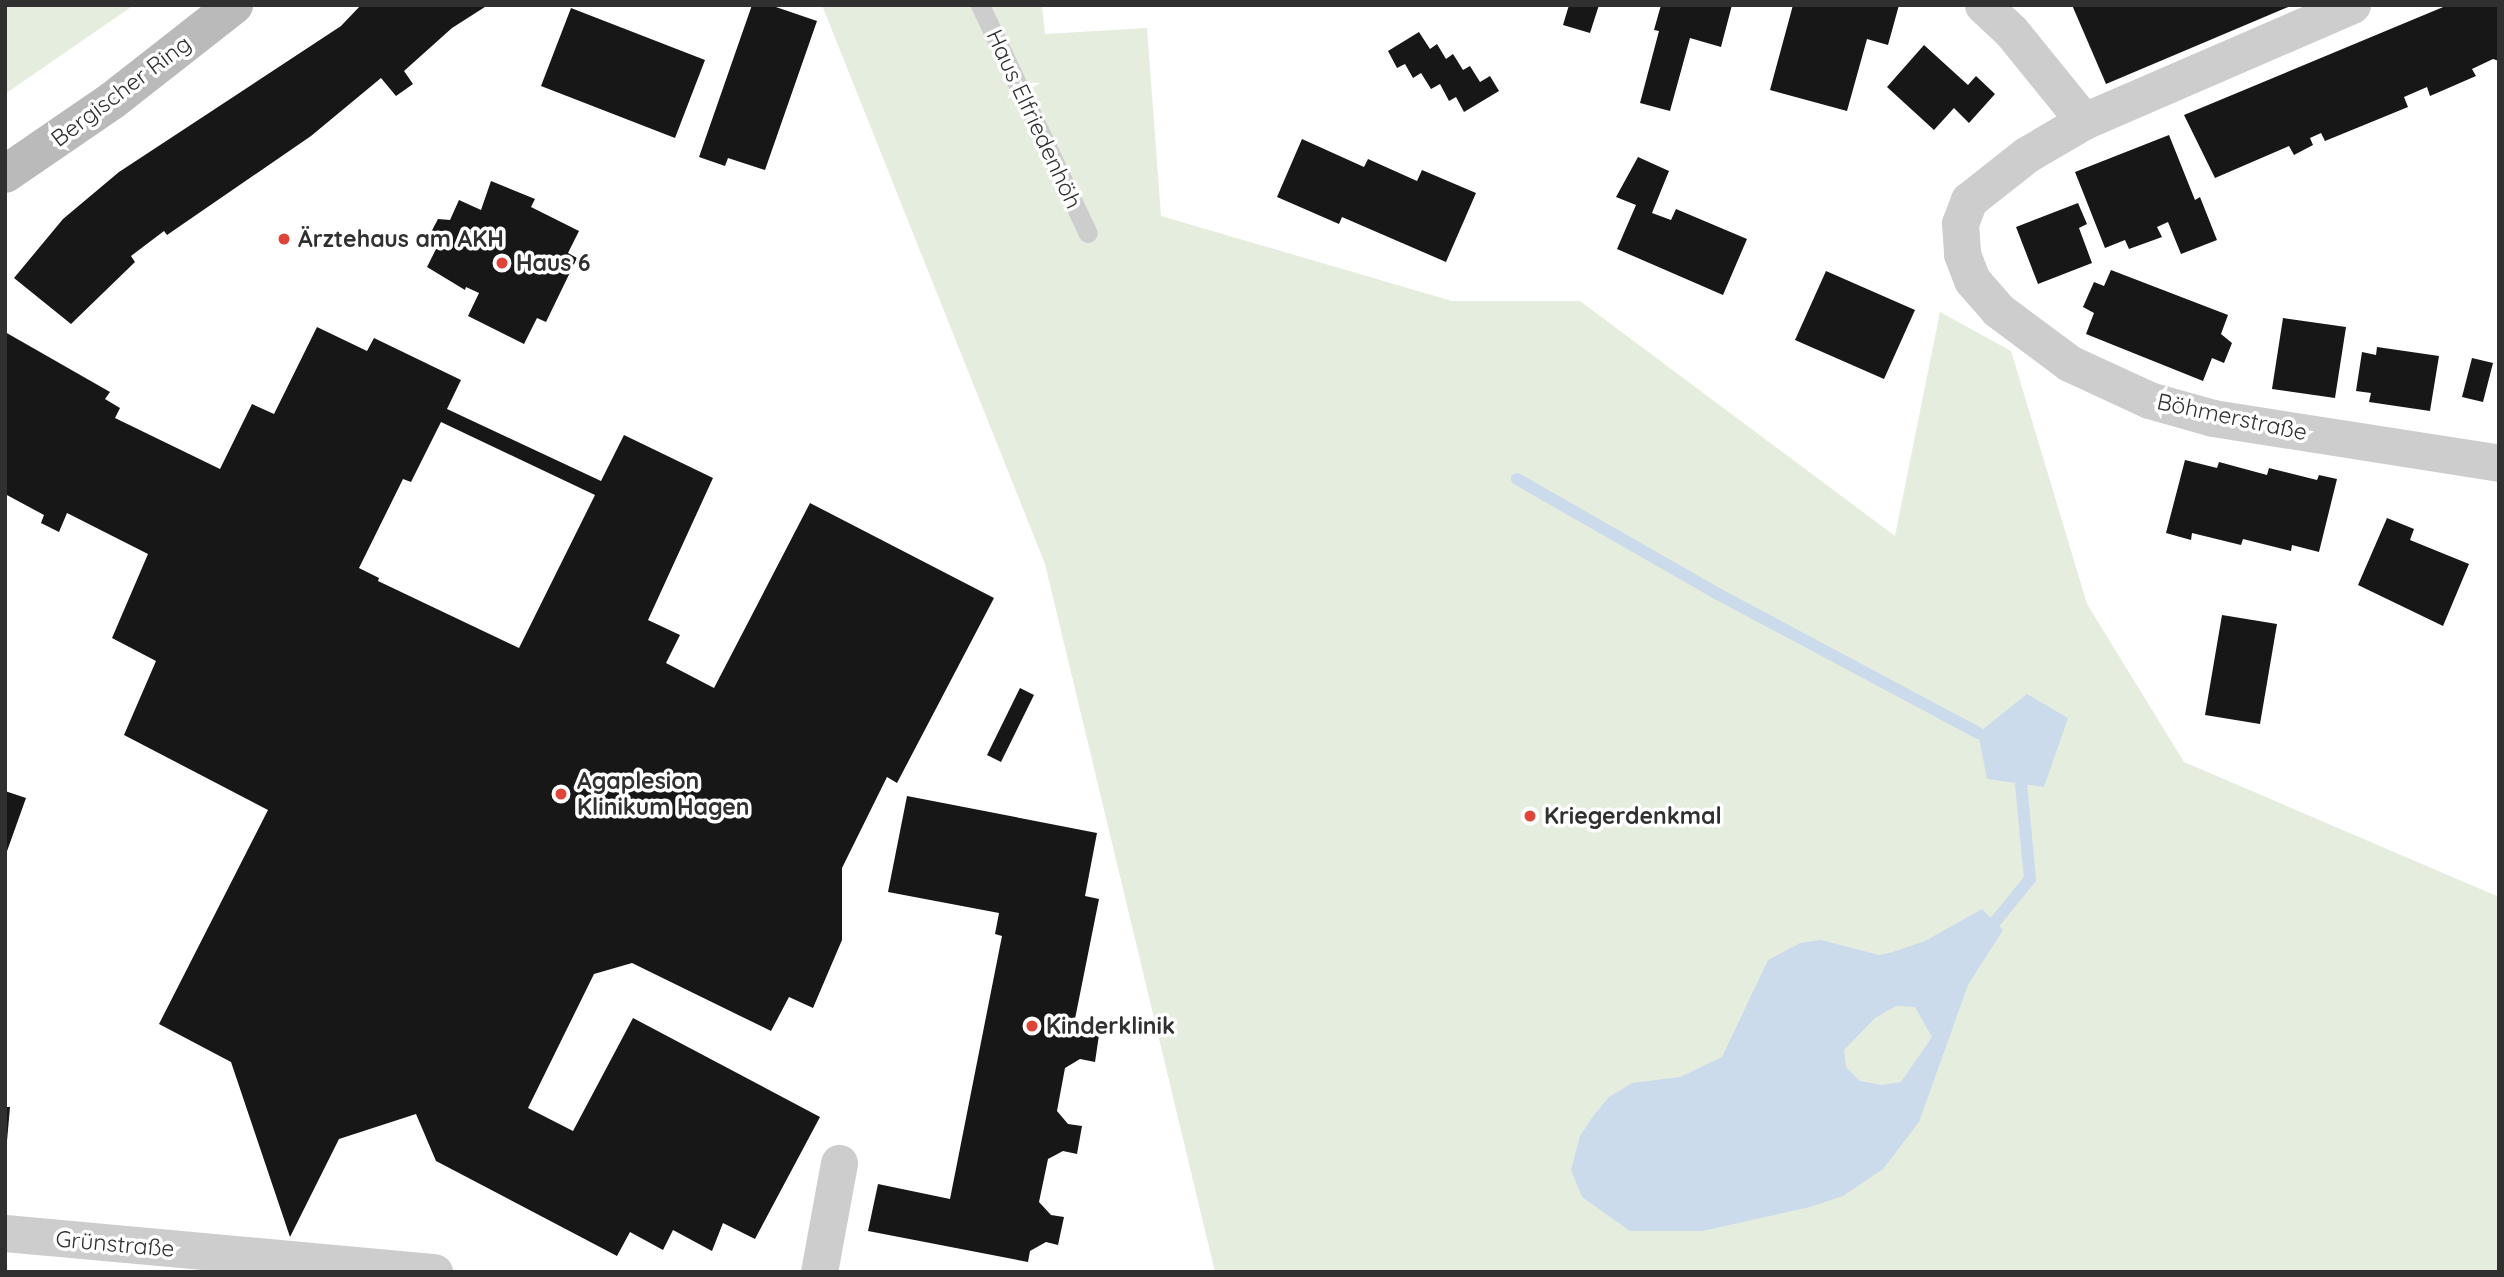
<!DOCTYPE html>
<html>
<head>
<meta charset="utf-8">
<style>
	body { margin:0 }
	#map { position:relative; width:2504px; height:1277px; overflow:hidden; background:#fff; font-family:Quicksand,sans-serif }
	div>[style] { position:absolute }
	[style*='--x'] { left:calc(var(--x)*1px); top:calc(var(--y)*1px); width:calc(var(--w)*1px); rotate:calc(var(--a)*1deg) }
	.green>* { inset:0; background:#e4edde }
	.water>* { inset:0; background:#cbdbec }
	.stream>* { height:12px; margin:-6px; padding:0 6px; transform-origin:6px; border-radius:6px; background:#cbdbec }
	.building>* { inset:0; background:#171717 }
	.service>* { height:19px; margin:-9.5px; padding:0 9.5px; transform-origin:9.5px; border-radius:9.5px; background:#cdcdcd }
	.minor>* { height:37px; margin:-18.5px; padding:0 18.5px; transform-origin:18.5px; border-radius:18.5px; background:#cdcdcd }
	.secondary>* { height:38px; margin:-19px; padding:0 19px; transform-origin:19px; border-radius:19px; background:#bababa }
	.dots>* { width:19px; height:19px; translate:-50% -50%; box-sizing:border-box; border:4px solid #fff; border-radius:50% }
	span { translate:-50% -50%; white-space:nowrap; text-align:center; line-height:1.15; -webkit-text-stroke:7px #fff; paint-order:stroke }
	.street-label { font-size:23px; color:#303030 }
	.poi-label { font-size:23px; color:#303030; font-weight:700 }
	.left { translate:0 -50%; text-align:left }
	.frame { position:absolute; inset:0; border:7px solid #303030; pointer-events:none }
</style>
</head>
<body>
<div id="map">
	<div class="green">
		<i style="clip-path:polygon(5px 5px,134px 5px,5px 94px)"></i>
		<i style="clip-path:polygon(822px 5px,1042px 5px,1045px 34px,1147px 28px,1161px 216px,1452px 301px,1580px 301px,1895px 536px,1940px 312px,2011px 351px,2087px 604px,2184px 762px,2499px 897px,2499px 1272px,1215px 1272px,1045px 564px)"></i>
	</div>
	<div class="water">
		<i style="clip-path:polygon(2027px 694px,2068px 718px,2044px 787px,1987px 779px,1978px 733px)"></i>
		<i style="clip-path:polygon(evenodd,1982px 909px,2003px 930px,1968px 985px,1919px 1122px,1883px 1169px,1843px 1196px,1810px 1207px,1702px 1231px,1630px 1231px,1582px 1197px,1571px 1170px,1580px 1136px,1594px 1115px,1609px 1097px,1632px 1083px,1680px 1077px,1722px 1057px,1768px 960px,1800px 943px,1821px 940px,1879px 955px,1893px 952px,1925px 941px,1982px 909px,1896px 1006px,1915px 1007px,1932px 1037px,1901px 1082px,1882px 1085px,1860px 1081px,1846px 1067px,1844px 1050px,1875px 1018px,1896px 1006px)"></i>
	</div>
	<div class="stream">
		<i style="--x:1517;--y:479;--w:232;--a:29.8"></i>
		<i style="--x:1718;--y:594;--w:295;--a:28.1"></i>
		<i style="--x:1995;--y:922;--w:55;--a:-50.9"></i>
		<i style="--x:2030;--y:879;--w:95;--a:-95.4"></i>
	</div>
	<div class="building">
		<i style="clip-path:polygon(361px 5px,488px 5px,452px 28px,404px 71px,413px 84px,396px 96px,381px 78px,311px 136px,167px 235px,164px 231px,131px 256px,135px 262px,71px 324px,14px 278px,63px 219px,119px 172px,341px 26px)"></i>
		<i style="clip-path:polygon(752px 5px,770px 5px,817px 21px,765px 170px,728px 158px,725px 166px,699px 157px)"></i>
		<i style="clip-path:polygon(1569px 5px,1599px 5px,1590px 33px,1563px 25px)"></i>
		<i style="clip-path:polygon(1661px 5px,1732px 5px,1721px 47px,1690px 38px,1670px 111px,1640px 103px,1659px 31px,1654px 30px)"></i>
		<i style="clip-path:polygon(1793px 5px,1899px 5px,1888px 45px,1867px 39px,1847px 111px,1770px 90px)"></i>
		<i style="clip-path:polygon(2072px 5px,2293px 5px,2106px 84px)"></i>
		<i style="clip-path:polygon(2448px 5px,2499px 5px,2499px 61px,2493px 59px,2472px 69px,2476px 76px,2430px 96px,2427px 87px,2404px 97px,2408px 107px,2325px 141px,2321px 133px,2310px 138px,2313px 145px,2294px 155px,2289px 146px,2215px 178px,2184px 115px)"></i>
		<i style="clip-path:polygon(571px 8px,705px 60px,675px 138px,541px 86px)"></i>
		<i style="clip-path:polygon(1419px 32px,1430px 49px,1437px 44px,1446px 59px,1453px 54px,1463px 70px,1470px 66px,1480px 82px,1490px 76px,1499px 91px,1464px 112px,1456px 97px,1449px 101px,1440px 84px,1431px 89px,1421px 73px,1413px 78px,1405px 64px,1397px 68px,1388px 51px)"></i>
		<i style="clip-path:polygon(1924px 45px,1968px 85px,1976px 76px,1995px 94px,1969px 123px,1954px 108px,1934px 130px,1887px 87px)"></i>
		<i style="clip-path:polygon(2169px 135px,2195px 200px,2200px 197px,2217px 240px,2181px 254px,2168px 222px,2157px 227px,2162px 237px,2129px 249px,2125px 240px,2105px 248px,2075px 172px)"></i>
		<i style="clip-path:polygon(1302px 139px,1364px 167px,1368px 159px,1417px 181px,1422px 170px,1476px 193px,1446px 262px,1342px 217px,1339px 224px,1277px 197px)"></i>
		<i style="clip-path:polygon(1638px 157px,1669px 171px,1652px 213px,1671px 220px,1676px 209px,1747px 239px,1723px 295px,1617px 249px,1636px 205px,1616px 197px)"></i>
		<i style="clip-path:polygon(491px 181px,535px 199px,531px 207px,579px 231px,568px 253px,577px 258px,546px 322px,537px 318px,524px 344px,468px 316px,479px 293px,466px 287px,465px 290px,427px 267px,438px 245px,429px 236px,438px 219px,450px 220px,459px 200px,481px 210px)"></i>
		<i style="clip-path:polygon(2078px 203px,2087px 224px,2079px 228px,2092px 263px,2038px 284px,2016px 227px)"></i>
		<i style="clip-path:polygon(2111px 270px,2228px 315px,2221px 334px,2232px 343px,2224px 363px,2212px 358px,2203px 381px,2086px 334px,2094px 313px,2083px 307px,2094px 282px,2104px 286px)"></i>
		<i style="clip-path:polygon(1826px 271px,1915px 310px,1884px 379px,1795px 340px)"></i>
		<i style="clip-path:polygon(2283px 318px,2346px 327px,2335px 398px,2272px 389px)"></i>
		<i style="clip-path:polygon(evenodd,317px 327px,367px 351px,374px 338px,461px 380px,447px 409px,601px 481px,624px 435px,713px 478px,648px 620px,680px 635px,666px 663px,714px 688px,810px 503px,994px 598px,897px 783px,887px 777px,842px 868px,842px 940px,813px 1008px,789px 997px,771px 1031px,632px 963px,594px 974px,528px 1108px,573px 1131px,633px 1018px,820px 1117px,755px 1239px,723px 1223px,712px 1251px,673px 1230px,663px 1250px,630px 1232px,617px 1256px,436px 1161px,416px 1114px,339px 1139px,290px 1237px,231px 1062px,159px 1024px,268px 810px,124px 735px,156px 661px,112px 638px,148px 554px,67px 513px,59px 532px,41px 523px,44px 515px,5px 494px,5px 332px,110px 392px,105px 399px,120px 408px,115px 418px,220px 469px,252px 404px,274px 414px,317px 327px,441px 422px,595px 495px,519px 648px,378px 581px,379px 578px,359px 568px,403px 479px,411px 482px,441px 422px)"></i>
		<i style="clip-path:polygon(2377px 347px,2439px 356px,2430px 411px,2369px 402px,2371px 393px,2356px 391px,2362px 352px,2376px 355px)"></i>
		<i style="clip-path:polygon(2472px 358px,2493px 363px,2483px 402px,2462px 397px)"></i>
		<i style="clip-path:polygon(2185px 460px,2217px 468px,2219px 462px,2267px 475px,2269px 468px,2317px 480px,2319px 475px,2337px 479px,2319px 552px,2292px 545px,2291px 551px,2243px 539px,2241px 545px,2192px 533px,2191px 540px,2166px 533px)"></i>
		<i style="clip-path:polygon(2387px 518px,2414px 529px,2410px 540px,2469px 564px,2443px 626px,2358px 585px)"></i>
		<i style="clip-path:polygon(2222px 615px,2277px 624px,2260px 724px,2205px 715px)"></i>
		<i style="clip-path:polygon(1020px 688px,1034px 695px,1001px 762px,987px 755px)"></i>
		<i style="clip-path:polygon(5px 791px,26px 798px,6px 854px,5px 854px)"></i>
		<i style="clip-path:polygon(907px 796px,1097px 833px,1085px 896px,1099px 899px,1075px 1019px,1086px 1033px,1099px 1035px,1095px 1062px,1080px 1059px,1065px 1068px,1057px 1111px,1068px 1124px,1082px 1126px,1077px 1154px,1063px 1151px,1048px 1159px,1039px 1202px,1051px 1215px,1064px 1217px,1058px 1245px,1046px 1242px,1030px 1251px,1028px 1262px,868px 1231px,878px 1184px,950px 1199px,1002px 936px,995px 934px,999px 913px,888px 892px)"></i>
		<i style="clip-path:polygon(5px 1107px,10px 1107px,7px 1141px,5px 1141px)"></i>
	</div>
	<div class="service">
		<i style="--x:980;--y:5;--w:252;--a:64.7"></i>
	</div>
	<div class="minor">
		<i style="--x:1983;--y:5;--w:38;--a:43"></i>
		<i style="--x:2011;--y:31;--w:116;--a:51"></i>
		<i style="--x:2352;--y:5;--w:292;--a:156.6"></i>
		<i style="--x:2084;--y:121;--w:67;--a:149.6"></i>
		<i style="--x:2026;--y:155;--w:73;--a:141.7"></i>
		<i style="--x:1969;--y:200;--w:25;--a:111"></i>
		<i style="--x:1960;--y:223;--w:31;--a:86"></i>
		<i style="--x:1962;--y:254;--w:28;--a:69"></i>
		<i style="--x:1972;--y:280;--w:40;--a:49"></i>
		<i style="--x:1998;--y:310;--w:89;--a:36.7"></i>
		<i style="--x:2069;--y:363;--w:88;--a:24.8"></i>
		<i style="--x:2149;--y:400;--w:66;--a:15.7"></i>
		<i style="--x:2213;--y:418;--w:290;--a:8.9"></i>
		<i style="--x:5;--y:1233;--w:431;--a:5.2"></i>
		<i style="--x:819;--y:1272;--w:111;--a:-79.6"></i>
	</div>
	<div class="secondary">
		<i style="--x:5;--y:174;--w:131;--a:-34.4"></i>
		<i style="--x:113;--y:100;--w:154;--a:-38.1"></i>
	</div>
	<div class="dots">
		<i style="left:284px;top:239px;background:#e24337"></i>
		<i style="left:502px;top:263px;background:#e24337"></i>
		<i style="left:561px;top:794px;background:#e24337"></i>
		<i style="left:1530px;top:816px;background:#e24337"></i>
		<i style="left:1032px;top:1026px;background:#e24337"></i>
	</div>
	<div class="street-label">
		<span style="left:121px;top:91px;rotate:-37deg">Bergischer Ring</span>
		<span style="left:1034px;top:119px;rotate:65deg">Haus Elfriedenhöh</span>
		<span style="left:2232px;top:417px;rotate:12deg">Böhmerstraße</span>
		<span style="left:115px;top:1244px;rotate:5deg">Grünstraße</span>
	</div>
	<div class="poi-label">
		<span class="left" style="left:298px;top:239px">Ärztehaus am AKH</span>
		<span class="left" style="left:516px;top:263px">Haus 6</span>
		<span class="left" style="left:577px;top:794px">Agaplesion<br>Klinikum Hagen</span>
		<span class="left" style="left:1544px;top:816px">Kriegerdenkmal</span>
		<span class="left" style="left:1046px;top:1026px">Kinderklinik</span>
	</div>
	<div class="frame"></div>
</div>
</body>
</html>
